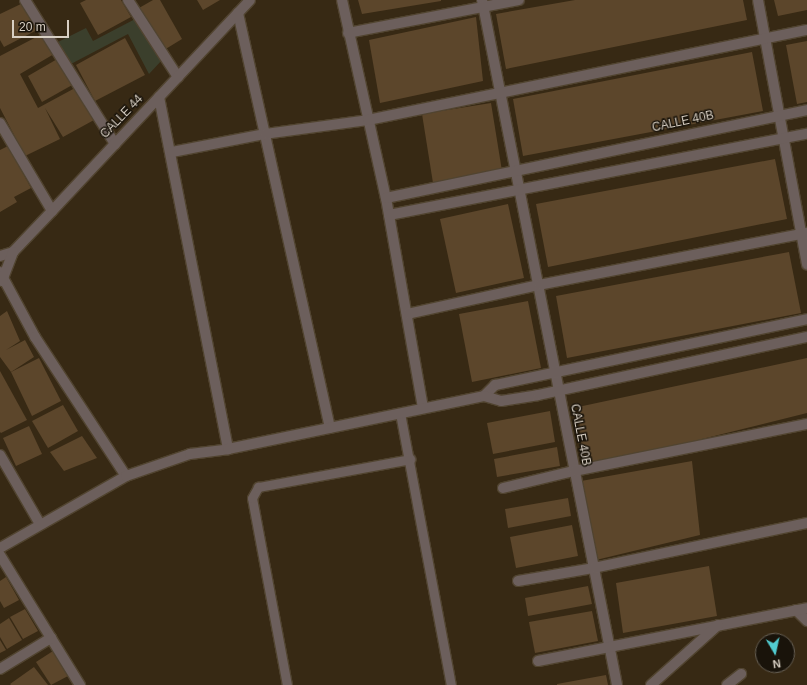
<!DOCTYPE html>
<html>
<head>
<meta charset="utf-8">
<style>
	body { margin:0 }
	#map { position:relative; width:807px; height:685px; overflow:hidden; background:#372914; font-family:Arial,sans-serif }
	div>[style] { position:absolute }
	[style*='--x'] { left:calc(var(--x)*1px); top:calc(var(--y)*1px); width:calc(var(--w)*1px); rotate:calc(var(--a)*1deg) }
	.green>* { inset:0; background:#3b3f2c }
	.building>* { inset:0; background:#5c462b }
	.roads { filter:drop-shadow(1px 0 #514430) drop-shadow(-1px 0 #514430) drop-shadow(0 1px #514430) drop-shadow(0 -1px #514430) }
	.service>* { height:9px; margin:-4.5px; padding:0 4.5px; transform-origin:4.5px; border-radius:4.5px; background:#6c5f5c }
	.pedestrian>* { height:10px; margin:-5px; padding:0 5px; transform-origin:5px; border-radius:5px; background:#6c5f5c }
	.minor>* { height:10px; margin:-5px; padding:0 5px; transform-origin:5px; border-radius:5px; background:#6c5f5c }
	span { translate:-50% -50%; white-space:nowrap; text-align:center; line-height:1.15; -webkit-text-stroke:3px #19130a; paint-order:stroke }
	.street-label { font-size:12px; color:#d9d0c4 }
	.north { position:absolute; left:755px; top:633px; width:40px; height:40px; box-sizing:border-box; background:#19130a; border:1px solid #665f54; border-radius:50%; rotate:171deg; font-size:11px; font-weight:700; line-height:16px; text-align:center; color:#d9d0c4 }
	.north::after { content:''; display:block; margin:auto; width:14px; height:18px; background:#51ccd1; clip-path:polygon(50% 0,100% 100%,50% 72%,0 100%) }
	.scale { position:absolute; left:12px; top:20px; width:57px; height:18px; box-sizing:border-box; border:2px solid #d9d0c4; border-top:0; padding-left:5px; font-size:12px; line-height:14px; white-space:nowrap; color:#d9d0c4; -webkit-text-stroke:3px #19130a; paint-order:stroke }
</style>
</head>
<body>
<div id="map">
	<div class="green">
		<i style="clip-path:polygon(139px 17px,163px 59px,149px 74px,128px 34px,69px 65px,54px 44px,86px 28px,93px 41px)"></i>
	</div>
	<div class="building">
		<i style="clip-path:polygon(86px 0,121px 0,131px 17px,98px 35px,80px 3px)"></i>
		<i style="clip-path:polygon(153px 0,160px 0,182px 39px,164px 50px,139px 8px)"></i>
		<i style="clip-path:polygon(197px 0,220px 0,203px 10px)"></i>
		<i style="clip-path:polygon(358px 0,441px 0,441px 1px,362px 14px)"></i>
		<i style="clip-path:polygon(575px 0,743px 0,747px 20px,506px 69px,496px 14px)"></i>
		<i style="clip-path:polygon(774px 0,807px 0,807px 10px,778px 16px)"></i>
		<i style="clip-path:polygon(23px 3px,37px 30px,4px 47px,0 40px,0 14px)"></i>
		<i style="clip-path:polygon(476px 17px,483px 81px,380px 103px,369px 40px)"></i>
		<i style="clip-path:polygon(44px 33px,54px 54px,20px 74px,38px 108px,75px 88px,94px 120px,63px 137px,45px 108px,60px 139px,25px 156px,0 108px,0 56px)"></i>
		<i style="clip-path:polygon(125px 38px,145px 75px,95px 101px,76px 65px)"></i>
		<i style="clip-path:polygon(807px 41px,807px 102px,797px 104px,786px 45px)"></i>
		<i style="clip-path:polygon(752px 52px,763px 111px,523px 156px,513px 99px)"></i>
		<i style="clip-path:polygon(59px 58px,74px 84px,42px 102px,28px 76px)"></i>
		<i style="clip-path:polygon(491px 103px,502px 171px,433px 183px,422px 114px)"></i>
		<i style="clip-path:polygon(8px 146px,31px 188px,14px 197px,17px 202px,0 212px,0 150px)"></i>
		<i style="clip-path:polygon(775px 159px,787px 219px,548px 267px,536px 204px)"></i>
		<i style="clip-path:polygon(508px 204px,524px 278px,456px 293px,440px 219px)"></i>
		<i style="clip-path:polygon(789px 252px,801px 313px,567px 358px,556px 296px)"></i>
		<i style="clip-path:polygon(528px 301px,541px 368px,472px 382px,459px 314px)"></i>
		<i style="clip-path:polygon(7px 311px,20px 341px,6px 350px,25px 340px,34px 357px,11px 372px,0 357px,0 316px)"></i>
		<i style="clip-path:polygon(39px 358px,61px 401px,32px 416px,11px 372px)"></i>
		<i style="clip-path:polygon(807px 358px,807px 413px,690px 442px,583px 464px,578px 407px)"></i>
		<i style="clip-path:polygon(0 371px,27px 420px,1px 433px,0 432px)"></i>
		<i style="clip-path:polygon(63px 405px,78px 431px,48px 448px,32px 421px)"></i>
		<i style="clip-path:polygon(550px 411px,555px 442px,493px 454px,487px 423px)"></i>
		<i style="clip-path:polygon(29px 426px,42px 454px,16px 466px,3px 438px)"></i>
		<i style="clip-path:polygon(82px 436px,97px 458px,64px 471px,50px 452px)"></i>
		<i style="clip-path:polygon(557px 447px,560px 466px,497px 477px,494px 459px)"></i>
		<i style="clip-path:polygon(692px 461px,700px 535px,596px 560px,581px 481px)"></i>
		<i style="clip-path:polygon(568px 498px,571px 516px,508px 528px,505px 509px)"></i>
		<i style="clip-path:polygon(572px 525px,578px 556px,516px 568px,510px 537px)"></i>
		<i style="clip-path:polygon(709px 566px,717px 616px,623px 633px,616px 583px)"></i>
		<i style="clip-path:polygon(6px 577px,19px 600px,4px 608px,0 601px,0 581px)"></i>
		<i style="clip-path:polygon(588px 586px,592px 604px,528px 616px,525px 598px)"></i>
		<i style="clip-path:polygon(25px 609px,38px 631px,23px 639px,10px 617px)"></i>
		<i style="clip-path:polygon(592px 611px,598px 641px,535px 653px,529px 622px)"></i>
		<i style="clip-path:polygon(9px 618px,22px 640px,7px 649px,0 637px,0 624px)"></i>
		<i style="clip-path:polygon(0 640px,6px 650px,0 653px)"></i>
		<i style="clip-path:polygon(53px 651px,68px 676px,51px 685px,36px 662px)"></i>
		<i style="clip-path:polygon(34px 667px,48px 685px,11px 685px,10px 684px)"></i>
		<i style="clip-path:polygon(606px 675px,608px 685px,557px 685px,557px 684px)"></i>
	</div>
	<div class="roads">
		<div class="service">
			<i style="--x:400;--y:413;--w:277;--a:79.4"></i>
			<i style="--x:287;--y:685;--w:190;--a:-100.6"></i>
			<i style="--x:252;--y:498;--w:13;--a:-61"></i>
			<i style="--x:258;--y:487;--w:155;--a:-10.4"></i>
		</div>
		<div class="pedestrian">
			<i style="--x:0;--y:123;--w:102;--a:59.4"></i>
		</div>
		<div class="minor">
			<i style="--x:25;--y:0;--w:170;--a:58"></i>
			<i style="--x:128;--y:0;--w:92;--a:57"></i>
			<i style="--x:342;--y:0;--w:203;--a:77.5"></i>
			<i style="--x:386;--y:198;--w:213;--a:80"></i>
			<i style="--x:482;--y:0;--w:698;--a:78.85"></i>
			<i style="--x:758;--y:0;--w:269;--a:79.5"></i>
			<i style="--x:238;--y:13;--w:425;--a:77.5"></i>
			<i style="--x:348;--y:33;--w:174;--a:-10.9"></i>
			<i style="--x:159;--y:97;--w:359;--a:78.9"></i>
			<i style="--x:172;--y:152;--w:95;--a:-11"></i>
			<i style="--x:265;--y:134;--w:104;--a:-7.7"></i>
			<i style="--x:368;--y:120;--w:448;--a:-11.6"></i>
			<i style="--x:386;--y:198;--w:430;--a:-11.8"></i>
			<i style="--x:389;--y:215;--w:426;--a:-11"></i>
			<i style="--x:0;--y:256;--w:14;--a:-17"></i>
			<i style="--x:13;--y:252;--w:57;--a:-46.4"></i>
			<i style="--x:52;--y:211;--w:289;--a:-46.8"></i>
			<i style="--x:0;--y:272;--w:74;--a:61.7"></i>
			<i style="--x:35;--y:337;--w:166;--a:56.8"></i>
			<i style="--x:2;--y:281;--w:31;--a:-69"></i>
			<i style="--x:407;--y:314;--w:135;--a:-12.4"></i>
			<i style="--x:539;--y:285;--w:273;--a:-11"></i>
			<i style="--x:484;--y:396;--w:16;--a:-45"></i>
			<i style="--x:495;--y:385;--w:319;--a:-11.9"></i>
			<i style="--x:0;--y:455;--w:80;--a:59.9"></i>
			<i style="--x:503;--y:488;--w:73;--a:-13.5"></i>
			<i style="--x:574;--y:471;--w:238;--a:-11.4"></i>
			<i style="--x:0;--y:548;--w:145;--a:-29.7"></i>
			<i style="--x:126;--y:476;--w:68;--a:-19"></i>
			<i style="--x:190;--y:454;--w:38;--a:-7"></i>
			<i style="--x:228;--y:449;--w:261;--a:-11.7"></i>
			<i style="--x:484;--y:396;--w:18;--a:16"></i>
			<i style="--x:501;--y:401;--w:37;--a:-9"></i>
			<i style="--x:538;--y:395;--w:275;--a:-12.2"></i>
			<i style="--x:0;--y:555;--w:153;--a:58.4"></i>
			<i style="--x:518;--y:581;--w:76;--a:-9.8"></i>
			<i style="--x:593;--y:568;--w:219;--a:-11.9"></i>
			<i style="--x:796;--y:610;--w:16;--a:45"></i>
			<i style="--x:538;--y:661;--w:274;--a:-11.1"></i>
			<i style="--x:0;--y:669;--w:60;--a:-31.3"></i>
			<i style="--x:651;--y:685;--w:90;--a:-41.8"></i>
			<i style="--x:727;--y:685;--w:18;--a:-38"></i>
		</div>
	</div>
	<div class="street-label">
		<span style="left:122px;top:117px;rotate:-46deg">CALLE 44</span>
		<span style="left:683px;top:122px;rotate:-12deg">CALLE 40B</span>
		<span style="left:580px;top:435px;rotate:79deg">CALLE 40B</span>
	</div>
	<div class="north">N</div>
	<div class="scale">20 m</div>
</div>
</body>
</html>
